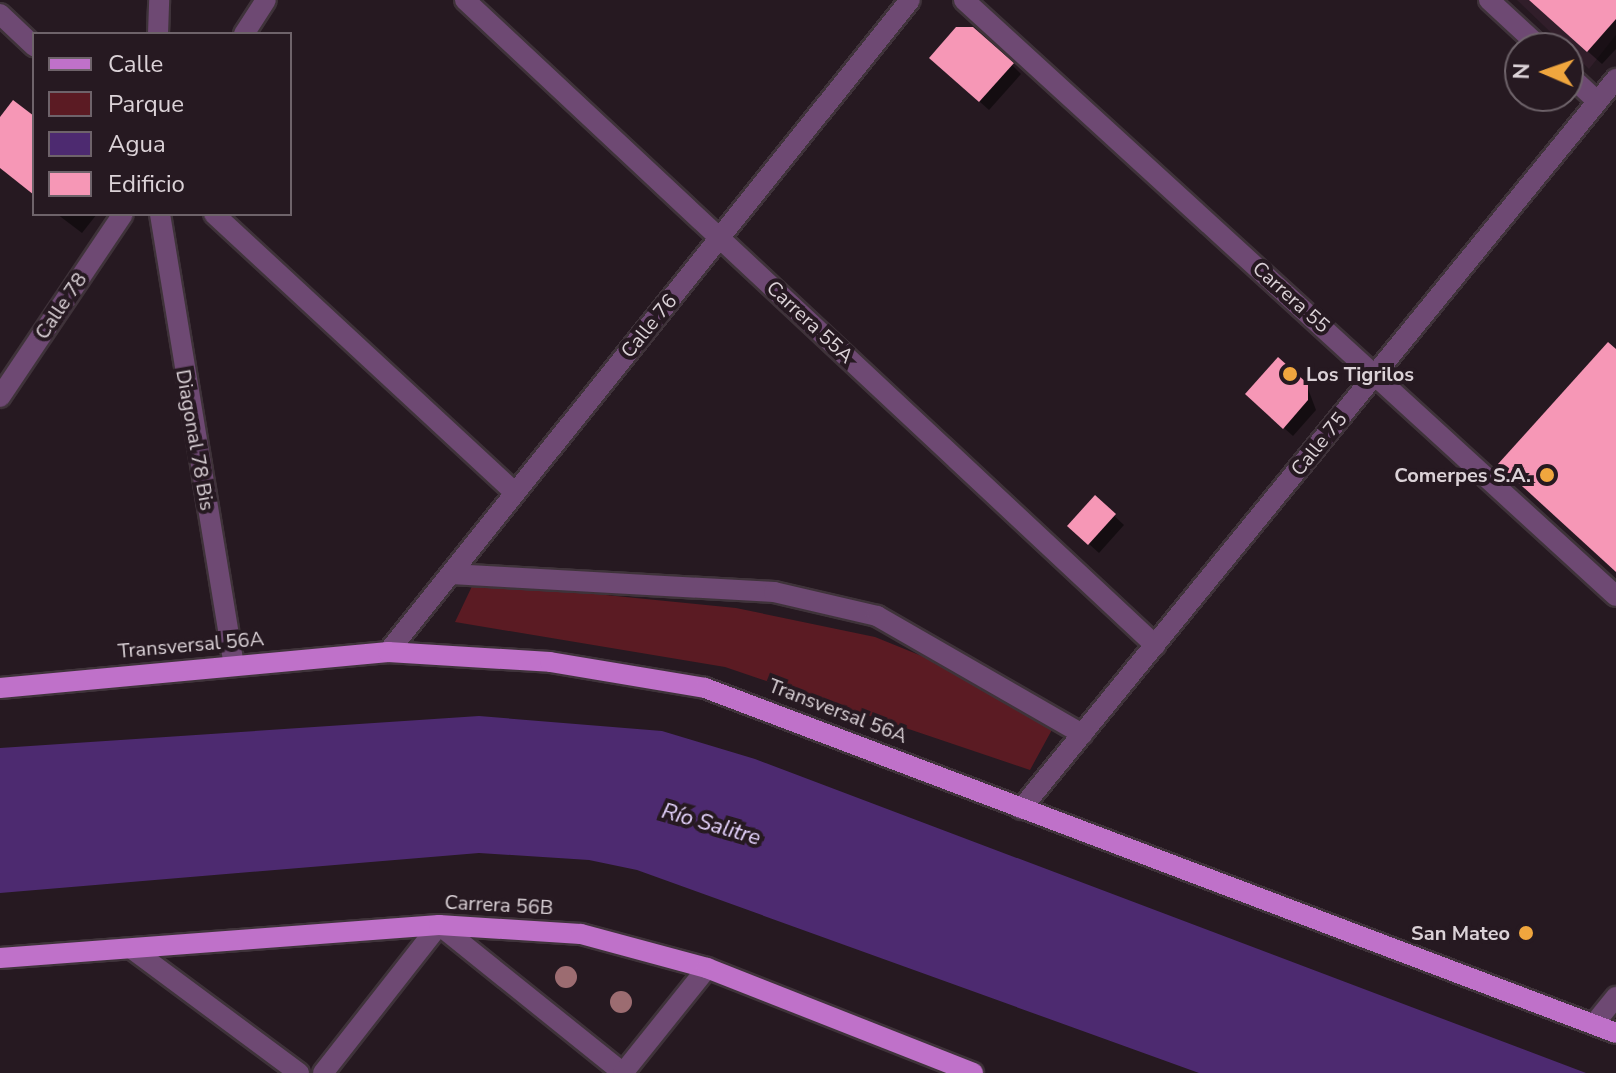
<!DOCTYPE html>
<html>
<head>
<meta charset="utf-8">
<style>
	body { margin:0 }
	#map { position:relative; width:1616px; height:1073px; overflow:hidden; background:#261921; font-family:"Nunito Sans",sans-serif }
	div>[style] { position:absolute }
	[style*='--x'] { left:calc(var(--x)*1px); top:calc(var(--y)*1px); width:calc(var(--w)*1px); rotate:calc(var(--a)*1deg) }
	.built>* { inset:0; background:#311e2a }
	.green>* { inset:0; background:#5b1b23 }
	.water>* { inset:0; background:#4d2a70 }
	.shadow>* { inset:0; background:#0007 }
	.building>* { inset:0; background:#f697b6 }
	.roads { filter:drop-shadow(2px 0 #3f333a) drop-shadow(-2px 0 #3f333a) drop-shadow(0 2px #3f333a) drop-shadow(0 -2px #3f333a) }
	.minor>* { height:20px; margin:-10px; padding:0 10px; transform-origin:10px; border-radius:10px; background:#6e4973 }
	.major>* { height:20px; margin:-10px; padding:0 10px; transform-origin:10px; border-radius:10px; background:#bf71c9 }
	.trees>* { width:22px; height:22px; margin:-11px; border-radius:50%; background:#9c6c71 }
	.dots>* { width:22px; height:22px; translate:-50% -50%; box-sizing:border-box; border:4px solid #261921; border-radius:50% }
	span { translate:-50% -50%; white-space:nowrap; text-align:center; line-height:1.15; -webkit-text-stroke:8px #261921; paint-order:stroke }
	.street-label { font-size:20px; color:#dbd2d7 }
	.poi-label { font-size:20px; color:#dbd2d7; font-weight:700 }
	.left { translate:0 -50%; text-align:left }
	.right { translate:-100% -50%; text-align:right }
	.water-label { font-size:22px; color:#e5d3fd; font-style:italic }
	.legend { position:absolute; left:32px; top:32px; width:260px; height:184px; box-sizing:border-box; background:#261921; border:2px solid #6e636a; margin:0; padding:10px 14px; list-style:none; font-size:24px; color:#dbd2d7 }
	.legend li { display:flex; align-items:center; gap:16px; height:40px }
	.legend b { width:40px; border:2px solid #6e636a }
	.north { position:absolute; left:1504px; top:32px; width:80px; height:80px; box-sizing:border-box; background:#261921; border:2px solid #6e636a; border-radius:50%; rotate:272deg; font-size:22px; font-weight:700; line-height:32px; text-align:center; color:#dbd2d7 }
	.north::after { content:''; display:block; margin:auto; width:28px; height:36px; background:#f0a63e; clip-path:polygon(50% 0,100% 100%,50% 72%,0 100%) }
</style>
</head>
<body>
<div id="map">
	<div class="built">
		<i style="clip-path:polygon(1517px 0,1616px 0,1616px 35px,1589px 69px)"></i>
	</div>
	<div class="green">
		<i style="clip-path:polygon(474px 582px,736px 608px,875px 637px,976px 678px,1054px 726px,1030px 770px,725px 667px,455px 622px)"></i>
	</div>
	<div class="water">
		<i style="clip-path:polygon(479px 716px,662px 731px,755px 759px,1586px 1073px,1199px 1073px,637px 870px,589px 860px,479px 853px,0 893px,0 748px)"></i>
	</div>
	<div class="shadow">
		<i style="clip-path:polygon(1530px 0,1616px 0,1616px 49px,1602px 64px)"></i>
		<i style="clip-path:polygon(1012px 65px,1021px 74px,989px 110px,941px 67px)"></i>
		<i style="clip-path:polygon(57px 214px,97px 214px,82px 233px)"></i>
		<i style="clip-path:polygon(1307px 386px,1316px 410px,1293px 436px,1256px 403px)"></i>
		<i style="clip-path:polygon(1095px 498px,1124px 525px,1099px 553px,1079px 535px)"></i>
	</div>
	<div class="building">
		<i style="clip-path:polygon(1529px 0,1616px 0,1616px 19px,1587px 52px)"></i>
		<i style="clip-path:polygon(956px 27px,973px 27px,1014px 63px,979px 102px,929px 58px)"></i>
		<i style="clip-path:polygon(13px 100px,34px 116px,34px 195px,0 168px,0 117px)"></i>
		<i style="clip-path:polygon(1608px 342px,1616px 349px,1616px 572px,1498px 464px)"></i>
		<i style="clip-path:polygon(1278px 357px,1308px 384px,1308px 400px,1283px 429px,1245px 394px)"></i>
		<i style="clip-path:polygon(1095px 495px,1116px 514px,1088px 545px,1067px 526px)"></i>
	</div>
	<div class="roads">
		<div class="minor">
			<i style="--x:465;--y:0;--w:945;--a:43.07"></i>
			<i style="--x:964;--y:0;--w:883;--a:42.43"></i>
			<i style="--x:1489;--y:0;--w:71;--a:42.7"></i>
			<i style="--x:0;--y:14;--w:47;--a:43.3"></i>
			<i style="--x:158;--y:34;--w:34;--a:-88"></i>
			<i style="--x:244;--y:34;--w:40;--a:-57.1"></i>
			<i style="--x:1568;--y:74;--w:40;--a:43"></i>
			<i style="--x:160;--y:214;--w:457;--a:80.7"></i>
			<i style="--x:214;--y:214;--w:410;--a:42.8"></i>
			<i style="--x:0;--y:397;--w:220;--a:-56.1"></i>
			<i style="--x:451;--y:574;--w:324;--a:3.2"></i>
			<i style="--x:774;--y:592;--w:106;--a:13.1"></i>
			<i style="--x:877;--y:616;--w:237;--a:29.9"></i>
			<i style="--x:388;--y:652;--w:835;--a:-51.32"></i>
			<i style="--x:1021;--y:809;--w:942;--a:-50.82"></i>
			<i style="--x:132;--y:949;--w:208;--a:36.6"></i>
			<i style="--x:1594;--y:1024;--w:35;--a:-51"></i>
			<i style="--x:323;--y:1073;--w:188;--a:-51.9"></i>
			<i style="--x:439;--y:925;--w:236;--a:38.8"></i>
			<i style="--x:623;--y:1073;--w:134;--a:-51.3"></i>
		</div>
		<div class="major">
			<i style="--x:0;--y:688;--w:390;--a:-5.3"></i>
			<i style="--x:388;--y:652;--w:162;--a:3.5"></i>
			<i style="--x:550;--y:662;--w:157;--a:9.5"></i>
			<i style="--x:705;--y:688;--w:974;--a:20.74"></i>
			<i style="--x:0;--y:958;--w:440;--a:-4.3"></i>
			<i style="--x:439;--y:925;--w:142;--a:3.6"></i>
			<i style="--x:581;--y:934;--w:131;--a:15.1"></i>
			<i style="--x:707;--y:968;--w:286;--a:21.5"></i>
		</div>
	</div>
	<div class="trees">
		<i style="left:566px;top:977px"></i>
		<i style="left:621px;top:1002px"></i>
	</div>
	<div class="dots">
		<i style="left:1290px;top:374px;background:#f0a63e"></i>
		<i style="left:1547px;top:475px;background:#f0a63e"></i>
		<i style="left:1526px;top:933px;background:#f0a63e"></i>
	</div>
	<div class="street-label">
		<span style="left:1291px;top:297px;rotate:42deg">Carrera 55</span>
		<span style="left:61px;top:306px;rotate:-56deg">Calle 78</span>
		<span style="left:810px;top:322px;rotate:43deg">Carrera 55A</span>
		<span style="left:649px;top:326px;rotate:-51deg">Calle 76</span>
		<span style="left:195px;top:440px;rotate:80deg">Diagonal 78 Bis</span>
		<span style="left:1319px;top:444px;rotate:-51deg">Calle 75</span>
		<span style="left:191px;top:645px;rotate:-5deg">Transversal 56A</span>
		<span style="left:838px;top:711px;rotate:21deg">Transversal 56A</span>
		<span style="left:499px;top:905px;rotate:3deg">Carrera 56B</span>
	</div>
	<div class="poi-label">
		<span class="left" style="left:1306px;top:374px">Los Tigrilos</span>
		<span class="right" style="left:1531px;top:475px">Comerpes S.A.</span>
		<span class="right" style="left:1510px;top:933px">San Mateo</span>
	</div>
	<div class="water-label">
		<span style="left:711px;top:825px;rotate:16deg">Río Salitre</span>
	</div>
	<ul class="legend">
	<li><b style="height:10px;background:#bf71c9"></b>Calle</li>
	<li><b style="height:22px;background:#5b1b23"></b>Parque</li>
	<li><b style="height:22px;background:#4d2a70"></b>Agua</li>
	<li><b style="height:22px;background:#f697b6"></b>Edificio</li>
	</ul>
	<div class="north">N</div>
</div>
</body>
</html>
